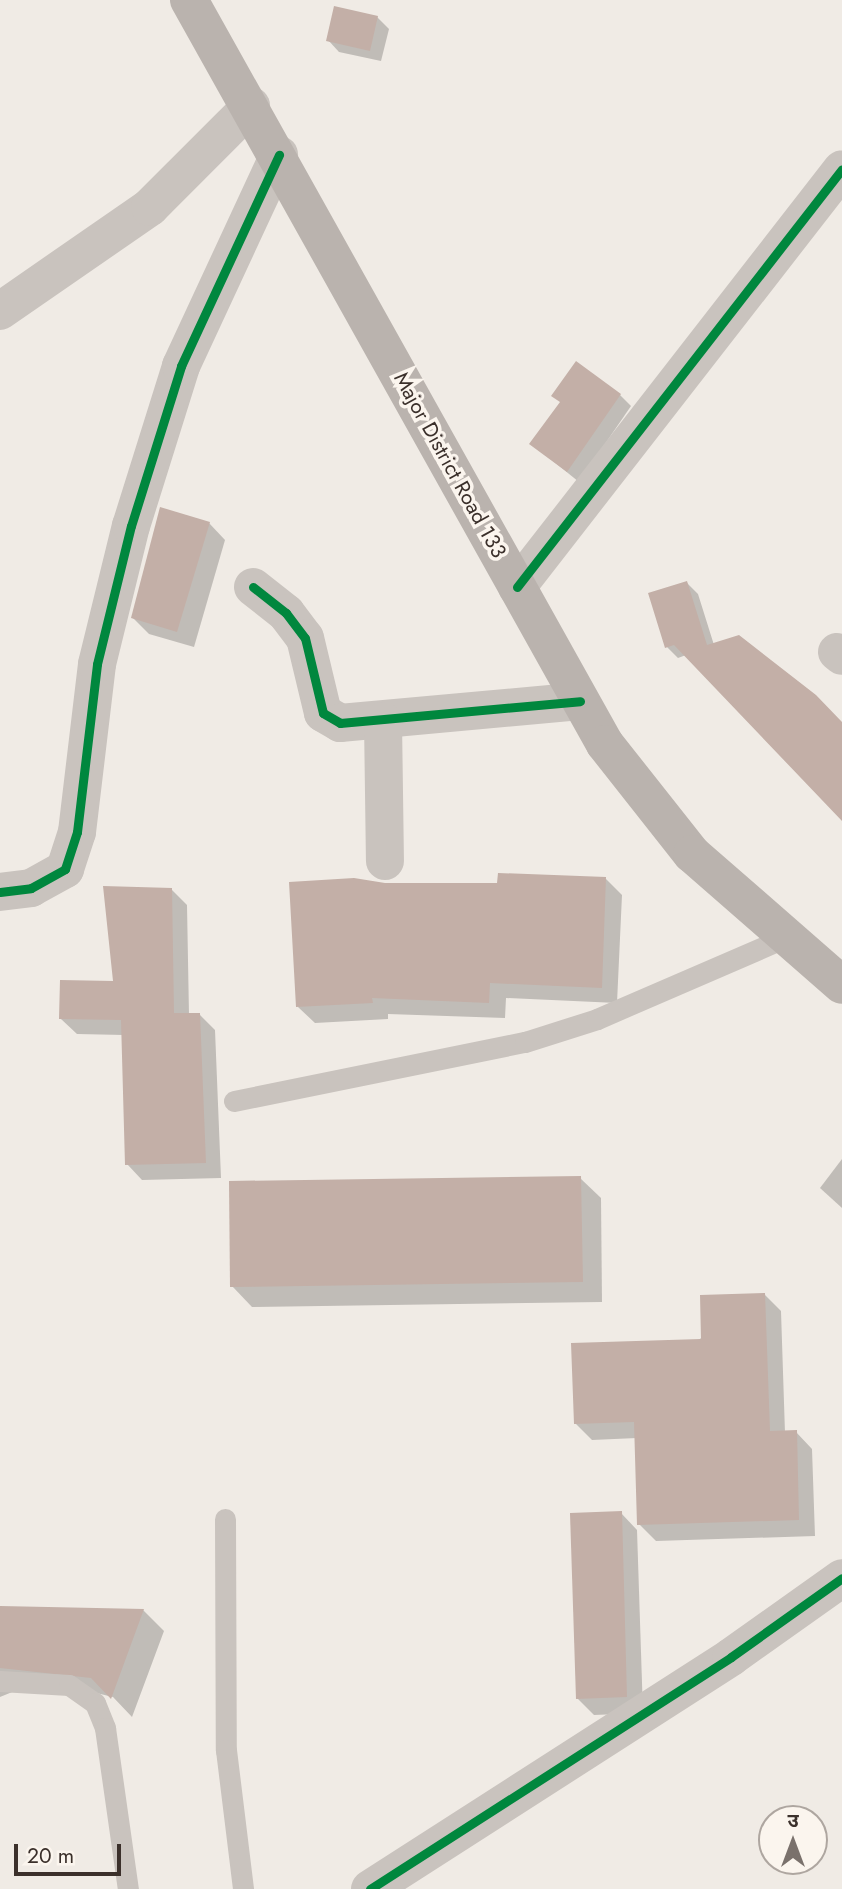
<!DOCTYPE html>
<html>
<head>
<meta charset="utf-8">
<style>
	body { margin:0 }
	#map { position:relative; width:842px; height:1889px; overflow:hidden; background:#f0ebe5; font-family:Jost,"Noto Sans Devanagari",sans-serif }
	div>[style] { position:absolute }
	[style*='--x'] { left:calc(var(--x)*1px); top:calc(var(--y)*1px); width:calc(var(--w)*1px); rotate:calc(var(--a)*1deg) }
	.shadow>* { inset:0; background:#0003 }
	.building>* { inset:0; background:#c3afa7 }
	.service>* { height:21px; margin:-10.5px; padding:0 10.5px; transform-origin:10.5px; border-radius:10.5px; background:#c9c3be }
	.minor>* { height:38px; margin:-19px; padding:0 19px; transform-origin:19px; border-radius:19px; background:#c9c3be }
	.tertiary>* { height:38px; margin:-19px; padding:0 19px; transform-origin:19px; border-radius:19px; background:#c9c3be }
	.secondary>* { height:38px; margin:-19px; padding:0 19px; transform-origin:19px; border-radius:19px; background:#bab3ae }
	.cycleway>* { height:9px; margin:-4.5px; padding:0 4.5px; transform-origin:4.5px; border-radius:4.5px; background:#00873e }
	span { translate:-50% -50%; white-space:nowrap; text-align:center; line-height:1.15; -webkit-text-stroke:7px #fbf5ee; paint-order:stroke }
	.street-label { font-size:21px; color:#3b302b }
	.north { position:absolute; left:758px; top:1805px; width:70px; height:70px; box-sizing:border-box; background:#fbf5ee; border:2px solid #aea6a0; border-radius:50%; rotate:0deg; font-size:19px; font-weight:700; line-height:28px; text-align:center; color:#3b302b }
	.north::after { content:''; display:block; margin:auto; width:24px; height:32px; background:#7a716c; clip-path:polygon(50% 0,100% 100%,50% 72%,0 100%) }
	.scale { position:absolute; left:14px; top:1844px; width:107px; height:32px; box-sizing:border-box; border:4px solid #3b302b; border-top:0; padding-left:9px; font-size:21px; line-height:24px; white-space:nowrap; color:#3b302b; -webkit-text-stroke:5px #fbf5ee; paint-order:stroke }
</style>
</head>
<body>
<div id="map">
	<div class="shadow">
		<i style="clip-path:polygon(377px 17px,389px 29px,381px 61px,339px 52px,328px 40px)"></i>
		<i style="clip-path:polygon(620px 395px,631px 406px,579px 482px,532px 444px)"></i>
		<i style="clip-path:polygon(209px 523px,225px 540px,194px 647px,149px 634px,133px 618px)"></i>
		<i style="clip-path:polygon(687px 583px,698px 594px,714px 645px,842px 724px,842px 817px,686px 655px,678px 658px,667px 647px)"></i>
		<i style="clip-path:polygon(606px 879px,622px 895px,617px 1003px,506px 998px,505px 1018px,388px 1014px,388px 1019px,315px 1023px,298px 1007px,384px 885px,499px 885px)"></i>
		<i style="clip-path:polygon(171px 889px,187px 905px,189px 1015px,199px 1014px,215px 1030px,221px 1178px,142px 1180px,127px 1164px,124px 1035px,77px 1034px,61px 1019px,115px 983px)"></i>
		<i style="clip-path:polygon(842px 1159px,842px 1208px,820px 1188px)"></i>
		<i style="clip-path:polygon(580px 1178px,601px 1198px,602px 1302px,252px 1307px,232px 1286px)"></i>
		<i style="clip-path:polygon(765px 1295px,781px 1311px,785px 1433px,796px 1432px,812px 1449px,815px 1536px,656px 1541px,639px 1524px,637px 1438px,592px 1440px,575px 1423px)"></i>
		<i style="clip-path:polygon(621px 1513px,637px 1530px,643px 1713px,594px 1715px,577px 1698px)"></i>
		<i style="clip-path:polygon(0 1607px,143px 1610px,164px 1631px,132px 1717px,113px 1697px,92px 1692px,22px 1688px,0 1697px)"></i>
	</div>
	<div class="building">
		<i style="clip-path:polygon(334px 6px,378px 16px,370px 51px,326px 41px)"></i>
		<i style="clip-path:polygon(576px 361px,621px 394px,567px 472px,529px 444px,560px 402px,551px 396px)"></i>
		<i style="clip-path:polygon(160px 507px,210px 522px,177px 632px,131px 618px)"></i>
		<i style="clip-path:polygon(687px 581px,707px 645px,739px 635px,816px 695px,842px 722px,842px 821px,674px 645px,665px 648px,648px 593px)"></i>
		<i style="clip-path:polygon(498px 873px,606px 877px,602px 988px,490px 983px,489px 1003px,372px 998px,373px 1003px,296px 1007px,289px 882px,354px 878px,385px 883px,497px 883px)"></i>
		<i style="clip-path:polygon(103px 886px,172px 888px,174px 1013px,200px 1013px,206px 1163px,125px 1165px,121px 1020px,59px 1019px,60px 980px,113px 981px)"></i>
		<i style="clip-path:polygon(581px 1176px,583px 1282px,230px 1287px,229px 1181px)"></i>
		<i style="clip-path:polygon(765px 1293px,770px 1431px,797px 1430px,799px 1520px,637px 1525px,634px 1422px,574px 1424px,571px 1343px,701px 1339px,700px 1295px)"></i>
		<i style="clip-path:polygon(622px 1511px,627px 1697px,576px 1699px,570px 1513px)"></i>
		<i style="clip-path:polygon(0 1606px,144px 1609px,111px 1699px,91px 1678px,0 1668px)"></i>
	</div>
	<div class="service">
		<i style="--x:234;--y:1101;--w:297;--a:-11.5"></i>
		<i style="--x:525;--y:1042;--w:76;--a:-17.7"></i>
		<i style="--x:597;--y:1019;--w:204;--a:-23.4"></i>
		<i style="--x:225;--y:1519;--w:231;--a:89.8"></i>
		<i style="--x:226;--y:1750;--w:140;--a:83"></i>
		<i style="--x:0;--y:1681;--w:69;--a:3.3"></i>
		<i style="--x:69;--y:1685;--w:32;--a:35"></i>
		<i style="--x:95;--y:1703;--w:27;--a:68"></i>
		<i style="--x:105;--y:1728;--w:163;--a:81.9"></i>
	</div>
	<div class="minor">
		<i style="--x:0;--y:311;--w:183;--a:-34.7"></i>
		<i style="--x:150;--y:207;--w:143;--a:-45"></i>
		<i style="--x:253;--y:587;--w:42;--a:38.2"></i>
		<i style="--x:286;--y:613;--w:31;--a:53"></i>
		<i style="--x:305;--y:638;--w:77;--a:76.5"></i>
		<i style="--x:323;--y:713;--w:20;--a:30"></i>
		<i style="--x:340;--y:723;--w:241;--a:-5.2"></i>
		<i style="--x:837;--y:652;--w:6;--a:39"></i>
		<i style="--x:383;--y:721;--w:140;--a:89.2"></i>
		<i style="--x:0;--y:892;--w:31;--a:-7"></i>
		<i style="--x:31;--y:888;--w:39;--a:-29"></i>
		<i style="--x:65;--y:869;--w:39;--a:-72"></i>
		<i style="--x:77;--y:832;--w:169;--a:-83.2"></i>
		<i style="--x:97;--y:664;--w:142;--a:-76.2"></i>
		<i style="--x:131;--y:526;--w:168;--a:-72.6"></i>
		<i style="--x:181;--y:366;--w:233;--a:-65.1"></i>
	</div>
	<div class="tertiary">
		<i style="--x:517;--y:587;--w:529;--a:-52.13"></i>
		<i style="--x:370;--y:1889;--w:429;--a:-32.7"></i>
		<i style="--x:731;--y:1657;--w:136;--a:-35.4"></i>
	</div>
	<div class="secondary">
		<i style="--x:189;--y:0;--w:852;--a:60.79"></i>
		<i style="--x:605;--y:744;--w:140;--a:51.7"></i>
		<i style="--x:692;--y:854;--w:199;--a:41.1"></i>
	</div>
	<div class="cycleway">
		<i style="--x:253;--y:587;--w:42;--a:38.2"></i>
		<i style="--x:286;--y:613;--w:31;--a:53"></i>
		<i style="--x:305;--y:638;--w:77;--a:76.5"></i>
		<i style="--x:323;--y:713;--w:20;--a:30"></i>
		<i style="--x:340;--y:723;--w:241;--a:-5.2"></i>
		<i style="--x:517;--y:587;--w:529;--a:-52.13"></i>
		<i style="--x:0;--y:892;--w:31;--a:-7"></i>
		<i style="--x:31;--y:888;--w:39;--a:-29"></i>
		<i style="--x:65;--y:869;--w:39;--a:-72"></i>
		<i style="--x:77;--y:832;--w:169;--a:-83.2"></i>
		<i style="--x:97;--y:664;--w:142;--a:-76.2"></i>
		<i style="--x:131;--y:526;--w:168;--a:-72.6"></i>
		<i style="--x:181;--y:366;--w:233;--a:-65.1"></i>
		<i style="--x:370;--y:1889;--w:429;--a:-32.7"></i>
		<i style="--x:731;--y:1657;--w:136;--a:-35.4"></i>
	</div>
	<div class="street-label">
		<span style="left:450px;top:465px;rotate:61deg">Major District Road 133</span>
	</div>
	<div class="north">उ</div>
	<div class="scale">20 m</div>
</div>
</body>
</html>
